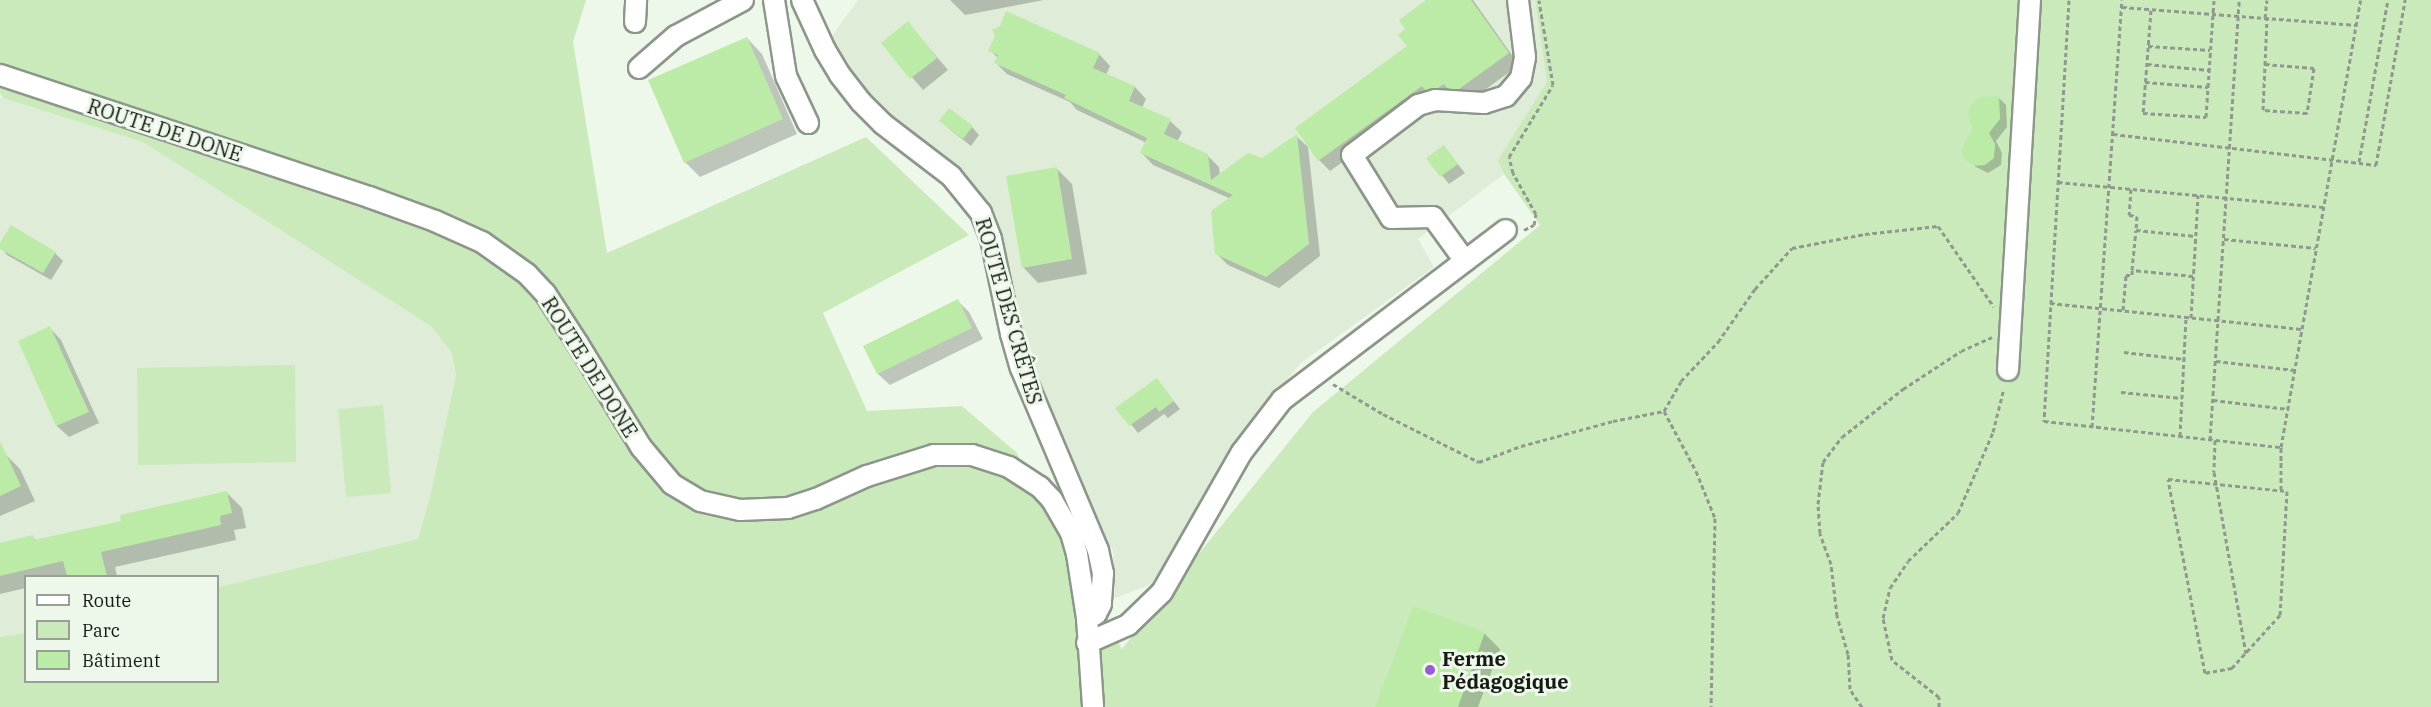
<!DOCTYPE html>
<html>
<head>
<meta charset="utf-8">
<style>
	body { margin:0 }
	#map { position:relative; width:2431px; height:707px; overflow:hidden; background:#eef8ea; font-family:"IBM Plex Serif",serif }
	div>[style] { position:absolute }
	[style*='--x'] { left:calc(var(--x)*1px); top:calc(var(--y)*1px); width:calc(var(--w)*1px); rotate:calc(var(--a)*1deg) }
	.built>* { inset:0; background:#deecd8 }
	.green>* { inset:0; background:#caeabc }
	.shadow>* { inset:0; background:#0003 }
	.building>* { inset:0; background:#bbeba6 }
	.path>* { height:3px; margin-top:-1.5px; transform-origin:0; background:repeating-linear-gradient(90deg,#91988e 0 4.5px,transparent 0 7.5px) }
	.roads { filter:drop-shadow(2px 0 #8d968a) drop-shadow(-2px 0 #8d968a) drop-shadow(0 2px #8d968a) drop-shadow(0 -2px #8d968a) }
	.minor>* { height:20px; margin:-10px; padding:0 10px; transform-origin:10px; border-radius:10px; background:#fff }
	.dots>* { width:16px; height:16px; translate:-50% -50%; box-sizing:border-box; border:3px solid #eef8ea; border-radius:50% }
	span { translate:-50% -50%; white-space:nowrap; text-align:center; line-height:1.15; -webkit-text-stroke:6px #eef8ea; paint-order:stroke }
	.street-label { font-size:20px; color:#161a15 }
	.poi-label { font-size:20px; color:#161a15; font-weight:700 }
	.left { translate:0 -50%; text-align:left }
	.legend { position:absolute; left:24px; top:575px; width:195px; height:108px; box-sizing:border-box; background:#eef8ea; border:2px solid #989f95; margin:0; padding:8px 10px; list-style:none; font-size:18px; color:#161a15 }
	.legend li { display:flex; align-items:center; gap:12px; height:30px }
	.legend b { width:30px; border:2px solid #989f95 }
</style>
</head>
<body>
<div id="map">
	<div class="built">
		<i style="clip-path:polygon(858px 0,1535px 0,1547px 82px,1499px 160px,1504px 174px,1418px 239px,1434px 267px,1301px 363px,1244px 431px,1152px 584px,1115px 598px,1113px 551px,1086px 500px,1016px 322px,996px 226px,981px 194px,946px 159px,905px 130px,868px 97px,832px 36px)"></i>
		<i style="clip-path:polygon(0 97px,143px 142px,432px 327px,451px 352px,456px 374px,430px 497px,418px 539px,218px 587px,218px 576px,26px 576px,25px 633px,0 637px)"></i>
	</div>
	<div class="green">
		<i style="clip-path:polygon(0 0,586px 0,573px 42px,607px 253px,866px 137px,969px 235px,823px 313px,867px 411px,962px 406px,1016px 452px,1122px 649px,1313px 412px,1540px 225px,1504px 174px,1498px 160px,1547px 82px,1535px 0,2431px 0,2431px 707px,0 707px,0 637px,25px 633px,26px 682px,218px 682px,218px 587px,418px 539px,430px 497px,456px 374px,451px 352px,432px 327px,143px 142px,3px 98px,0 93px)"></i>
		<i style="clip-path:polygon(295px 365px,296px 462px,138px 465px,137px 368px)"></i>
		<i style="clip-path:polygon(383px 405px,391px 493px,346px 497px,338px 409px)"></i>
	</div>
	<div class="shadow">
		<i style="clip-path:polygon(950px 0,1044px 0,965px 15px)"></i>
		<i style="clip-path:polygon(1428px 0,1473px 0,1519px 65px,1471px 100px,1434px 97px,1330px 171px,1319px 160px,1409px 47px)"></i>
		<i style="clip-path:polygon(908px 23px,948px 70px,923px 90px,883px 43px)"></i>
		<i style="clip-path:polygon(747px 38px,762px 54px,797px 134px,700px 177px,685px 162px)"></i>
		<i style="clip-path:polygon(990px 50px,1099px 54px,1110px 66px,1106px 75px,1135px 87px,1146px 99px,1142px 108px,1170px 121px,1182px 132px,1177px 142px,1207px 155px,1219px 167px,1220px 176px,1262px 160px,1296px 136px,1308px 147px,1320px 256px,1279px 288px,1228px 265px,1216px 253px,1231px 199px,1153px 165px,1142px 153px,1147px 143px,1077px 110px,1070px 102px,1007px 74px,996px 63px,998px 58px)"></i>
		<i style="clip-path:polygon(1999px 98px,2006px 105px,2007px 127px,1996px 141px,2002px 153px,2001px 165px,1988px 173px,1974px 166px)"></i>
		<i style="clip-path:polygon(972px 127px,979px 135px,971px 146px,948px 128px)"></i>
		<i style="clip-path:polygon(1444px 147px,1465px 173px,1449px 184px,1428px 158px)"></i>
		<i style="clip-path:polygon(1057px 169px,1072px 184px,1087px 274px,1038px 283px,1023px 267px)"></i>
		<i style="clip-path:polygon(0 246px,55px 253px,63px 261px,51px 280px,7px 255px)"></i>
		<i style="clip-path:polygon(957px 300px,969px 312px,983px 339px,890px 385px,878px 374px,865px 346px)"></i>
		<i style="clip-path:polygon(50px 328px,61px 340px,99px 423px,69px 437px,57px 426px,20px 342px)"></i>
		<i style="clip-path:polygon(1157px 380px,1180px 409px,1168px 418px,1164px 414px,1138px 433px,1118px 408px)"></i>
		<i style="clip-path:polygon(5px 454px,20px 469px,35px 501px,0 516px,0 457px)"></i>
		<i style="clip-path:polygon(226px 492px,242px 508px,246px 528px,234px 530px,236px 540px,115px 567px,117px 576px,26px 576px,26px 588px,0 594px,0 545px,32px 537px,37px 541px,123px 522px)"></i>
		<i style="clip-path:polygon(1413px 608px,1485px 634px,1500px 649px,1478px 707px,1377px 707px)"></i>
	</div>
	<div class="building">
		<i style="clip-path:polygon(1426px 0,1471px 0,1509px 53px,1459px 89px,1448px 89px,1444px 84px,1438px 88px,1425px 90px,1422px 86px,1318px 161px,1295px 128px,1407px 46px,1398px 35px,1405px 29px,1399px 20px)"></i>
		<i style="clip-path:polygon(1006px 11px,1100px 53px,1093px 68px,1135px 86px,1129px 101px,1171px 119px,1164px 134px,1208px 154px,1211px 180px,1248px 153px,1262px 158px,1297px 134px,1309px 244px,1266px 277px,1215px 254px,1211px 211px,1233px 195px,1140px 153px,1147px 138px,1064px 98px,1066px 95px,994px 63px,998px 55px,988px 51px,995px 36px,992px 30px,1000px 26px)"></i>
		<i style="clip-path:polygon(908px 21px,937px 58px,910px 79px,881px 43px)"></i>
		<i style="clip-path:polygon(747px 37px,783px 119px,684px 163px,648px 80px)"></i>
		<i style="clip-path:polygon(1999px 96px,2000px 119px,1989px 133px,1995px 144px,1994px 158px,1985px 165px,1973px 166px,1965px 159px,1962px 152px,1965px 141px,1973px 131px,1968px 115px,1970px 106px,1980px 97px)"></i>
		<i style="clip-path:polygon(949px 108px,973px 126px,963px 139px,939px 121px)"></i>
		<i style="clip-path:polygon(1444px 145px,1458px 164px,1440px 177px,1426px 158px)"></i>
		<i style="clip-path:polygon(1057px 167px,1072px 259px,1022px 268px,1006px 176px)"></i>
		<i style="clip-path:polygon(11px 225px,56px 252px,43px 273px,0 249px,0 243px)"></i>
		<i style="clip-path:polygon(958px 299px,972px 328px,877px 374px,863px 346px)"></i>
		<i style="clip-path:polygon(50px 326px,89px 412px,56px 426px,18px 341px)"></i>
		<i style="clip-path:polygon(1157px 378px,1174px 401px,1159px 412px,1156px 407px,1129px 426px,1115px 408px)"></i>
		<i style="clip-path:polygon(0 441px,21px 486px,0 496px)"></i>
		<i style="clip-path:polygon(227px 491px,232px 513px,220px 516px,221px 525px,101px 552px,107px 576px,67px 576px,63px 561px,0 576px,0 543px,33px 535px,34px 540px,121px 521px,120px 515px)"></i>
		<i style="clip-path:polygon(1413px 606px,1485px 632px,1458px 707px,1375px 707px)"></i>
	</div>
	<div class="path">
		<i style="--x:2069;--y:0;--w:422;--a:93.4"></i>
		<i style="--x:2044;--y:421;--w:238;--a:6.3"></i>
		<i style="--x:2281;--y:447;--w:454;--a:-79.9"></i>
		<i style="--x:2122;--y:7;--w:235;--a:4.4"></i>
		<i style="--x:2151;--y:10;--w:103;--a:94.4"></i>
		<i style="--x:2143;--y:113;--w:63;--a:3.6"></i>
		<i style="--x:2206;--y:117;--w:117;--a:-86.1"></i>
		<i style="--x:2265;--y:18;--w:18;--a:-84"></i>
		<i style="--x:2148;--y:46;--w:62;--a:3.7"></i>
		<i style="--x:2147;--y:64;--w:62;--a:5.5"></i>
		<i style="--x:2265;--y:64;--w:49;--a:4.7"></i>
		<i style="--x:2314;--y:68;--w:46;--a:98.8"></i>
		<i style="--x:2307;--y:113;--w:44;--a:-176.1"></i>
		<i style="--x:2263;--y:110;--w:91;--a:-87.5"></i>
		<i style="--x:2145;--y:82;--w:63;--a:4.5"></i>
		<i style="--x:2113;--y:134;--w:265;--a:6.7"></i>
		<i style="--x:2376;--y:165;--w:168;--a:-80"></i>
		<i style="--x:2359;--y:162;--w:165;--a:-79.9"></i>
		<i style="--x:2058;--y:182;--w:267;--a:5.4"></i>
		<i style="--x:2131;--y:189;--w:26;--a:94"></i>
		<i style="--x:2129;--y:215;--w:8;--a:7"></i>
		<i style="--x:2137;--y:216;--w:14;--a:94"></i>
		<i style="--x:1524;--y:230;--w:11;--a:-27"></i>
		<i style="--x:1534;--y:225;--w:11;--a:-80"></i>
		<i style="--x:1536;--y:214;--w:47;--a:-119.3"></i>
		<i style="--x:1513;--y:173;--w:16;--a:-104"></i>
		<i style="--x:1509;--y:157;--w:84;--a:-58.6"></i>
		<i style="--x:1553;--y:85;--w:86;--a:-99.4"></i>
		<i style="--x:2224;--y:239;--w:92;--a:5.6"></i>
		<i style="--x:2193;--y:276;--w:61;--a:-174.4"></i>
		<i style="--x:2132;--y:270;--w:40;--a:-84.3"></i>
		<i style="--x:2136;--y:230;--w:60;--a:5.7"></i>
		<i style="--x:2050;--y:303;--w:253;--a:5.9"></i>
		<i style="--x:2123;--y:310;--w:35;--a:-85"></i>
		<i style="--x:2126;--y:275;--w:6;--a:0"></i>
		<i style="--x:2132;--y:275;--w:5;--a:-90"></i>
		<i style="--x:2191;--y:318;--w:123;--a:-86.7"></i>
		<i style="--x:2124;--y:352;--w:60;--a:6.7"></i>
		<i style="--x:2216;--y:361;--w:80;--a:6.5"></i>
		<i style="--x:1333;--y:384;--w:58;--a:31"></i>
		<i style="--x:1383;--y:414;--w:107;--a:26.6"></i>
		<i style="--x:1479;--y:462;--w:45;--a:-20.9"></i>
		<i style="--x:1521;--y:446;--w:95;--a:-15.2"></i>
		<i style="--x:1613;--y:421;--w:52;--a:-11.1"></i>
		<i style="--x:1664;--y:411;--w:34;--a:-60"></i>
		<i style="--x:1681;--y:381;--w:54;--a:-46.5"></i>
		<i style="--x:1718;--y:342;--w:65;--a:-55.1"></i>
		<i style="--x:1755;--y:289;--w:55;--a:-47.9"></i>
		<i style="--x:1792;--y:248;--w:74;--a:-10.9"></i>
		<i style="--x:1865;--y:234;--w:73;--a:-6.3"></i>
		<i style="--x:1938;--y:226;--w:98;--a:55.3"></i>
		<i style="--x:2121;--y:392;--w:61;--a:5.6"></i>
		<i style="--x:2213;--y:400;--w:76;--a:6.8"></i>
		<i style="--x:1664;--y:411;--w:68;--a:61.9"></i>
		<i style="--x:1696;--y:471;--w:51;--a:68"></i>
		<i style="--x:1715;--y:518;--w:189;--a:91.2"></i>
		<i style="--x:2092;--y:427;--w:428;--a:-86"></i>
		<i style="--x:2180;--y:436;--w:119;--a:-87.1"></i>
		<i style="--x:2210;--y:440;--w:441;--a:-86.2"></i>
		<i style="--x:2215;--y:440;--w:32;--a:92"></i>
		<i style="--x:2214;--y:472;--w:184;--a:80"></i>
		<i style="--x:2168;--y:479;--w:120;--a:5.8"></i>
		<i style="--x:2287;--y:491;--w:124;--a:93.2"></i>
		<i style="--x:2280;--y:615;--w:72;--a:132.2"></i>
		<i style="--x:2232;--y:668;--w:27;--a:170"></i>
		<i style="--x:2205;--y:673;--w:197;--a:-100.8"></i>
		<i style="--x:2281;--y:490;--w:43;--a:-90"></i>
		<i style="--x:1862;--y:707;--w:22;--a:-124"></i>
		<i style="--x:1850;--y:689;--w:35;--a:-93"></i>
		<i style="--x:1848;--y:654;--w:40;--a:-106"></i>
		<i style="--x:1837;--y:616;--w:52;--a:-96.6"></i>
		<i style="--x:1831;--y:564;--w:33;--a:-110"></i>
		<i style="--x:1820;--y:533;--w:29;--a:-94"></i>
		<i style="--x:1818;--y:504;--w:42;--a:-83.2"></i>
		<i style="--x:1823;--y:462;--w:31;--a:-53"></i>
		<i style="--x:1842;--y:437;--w:78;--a:-38.2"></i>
		<i style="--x:1903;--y:389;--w:69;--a:-33.2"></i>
		<i style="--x:1961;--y:351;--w:34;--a:-24"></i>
		<i style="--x:1939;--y:707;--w:10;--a:-90"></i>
		<i style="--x:1939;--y:697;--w:60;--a:-141.8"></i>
		<i style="--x:1892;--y:660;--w:43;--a:-102.1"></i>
		<i style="--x:1883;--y:618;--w:31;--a:-77"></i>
		<i style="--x:1890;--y:588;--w:32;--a:-56"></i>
		<i style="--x:1908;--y:561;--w:69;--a:-43.8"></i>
		<i style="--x:1958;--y:513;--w:88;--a:-66.6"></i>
		<i style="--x:1993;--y:432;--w:45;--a:-76"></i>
	</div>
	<div class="roads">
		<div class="minor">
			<i style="--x:774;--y:0;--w:77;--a:81"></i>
			<i style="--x:786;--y:76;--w:52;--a:64.9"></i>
			<i style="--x:802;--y:0;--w:55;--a:65.3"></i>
			<i style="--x:825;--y:50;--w:29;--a:59"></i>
			<i style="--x:840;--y:75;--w:34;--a:52"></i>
			<i style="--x:861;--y:102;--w:31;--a:45"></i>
			<i style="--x:883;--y:124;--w:86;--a:37.4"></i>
			<i style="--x:951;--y:176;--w:48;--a:51"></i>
			<i style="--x:981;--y:213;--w:28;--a:69"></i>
			<i style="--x:991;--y:239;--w:97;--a:78.1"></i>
			<i style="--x:1011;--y:334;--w:35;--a:74"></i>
			<i style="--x:1021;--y:368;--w:198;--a:67.1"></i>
			<i style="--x:1098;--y:550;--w:24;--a:78"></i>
			<i style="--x:1103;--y:573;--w:31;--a:94"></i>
			<i style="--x:1101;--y:604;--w:11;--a:117"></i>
			<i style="--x:1096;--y:614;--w:10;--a:156"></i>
			<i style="--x:635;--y:22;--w:22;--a:-87"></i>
			<i style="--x:639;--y:68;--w:49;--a:-40.9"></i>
			<i style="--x:676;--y:36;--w:76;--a:-28.2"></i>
			<i style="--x:0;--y:75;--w:389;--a:18.3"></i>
			<i style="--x:369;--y:197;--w:70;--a:20"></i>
			<i style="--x:435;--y:221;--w:51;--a:24.1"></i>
			<i style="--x:482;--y:242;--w:55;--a:35.4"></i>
			<i style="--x:527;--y:274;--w:26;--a:47"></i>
			<i style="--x:545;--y:293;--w:61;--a:57.1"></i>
			<i style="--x:578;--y:344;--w:121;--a:58.5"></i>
			<i style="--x:641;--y:447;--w:48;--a:50"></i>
			<i style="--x:672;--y:484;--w:33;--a:31"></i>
			<i style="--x:700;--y:501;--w:41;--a:12.7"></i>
			<i style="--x:740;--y:510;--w:48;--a:-2.4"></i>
			<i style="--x:788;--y:508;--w:29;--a:-18"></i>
			<i style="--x:816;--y:499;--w:56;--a:-24.3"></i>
			<i style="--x:867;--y:476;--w:70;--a:-17.4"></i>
			<i style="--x:934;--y:455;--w:38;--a:0"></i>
			<i style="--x:972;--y:455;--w:39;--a:18"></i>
			<i style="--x:1009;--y:467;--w:37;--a:33"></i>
			<i style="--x:1040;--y:487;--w:18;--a:47"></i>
			<i style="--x:1052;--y:500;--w:38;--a:60"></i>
			<i style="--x:1071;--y:533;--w:22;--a:74"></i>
			<i style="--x:1077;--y:554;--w:65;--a:81.1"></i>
			<i style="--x:1087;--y:618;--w:89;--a:86.1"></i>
			<i style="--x:1465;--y:261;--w:54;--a:-126"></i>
			<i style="--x:1433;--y:217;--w:42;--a:178.6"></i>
			<i style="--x:1391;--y:218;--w:74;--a:-121.8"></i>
			<i style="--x:1352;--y:155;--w:83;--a:-37.1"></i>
			<i style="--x:1418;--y:105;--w:18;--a:-16"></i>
			<i style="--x:1435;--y:100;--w:49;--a:3.5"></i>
			<i style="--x:1484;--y:103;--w:23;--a:-18"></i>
			<i style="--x:1506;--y:96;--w:23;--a:-50"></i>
			<i style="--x:1521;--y:78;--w:21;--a:-79"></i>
			<i style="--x:1525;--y:57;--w:57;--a:-97"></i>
			<i style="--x:2008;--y:370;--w:371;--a:-86.6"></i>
			<i style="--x:1087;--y:643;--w:45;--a:-23.7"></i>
			<i style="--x:1128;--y:625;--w:47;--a:-44.1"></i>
			<i style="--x:1162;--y:592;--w:161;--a:-60.3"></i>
			<i style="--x:1242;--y:452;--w:66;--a:-52.4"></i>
			<i style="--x:1282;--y:400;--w:281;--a:-37.2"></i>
		</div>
	</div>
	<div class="dots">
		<i style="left:1430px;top:670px;background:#965dd5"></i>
	</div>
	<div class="street-label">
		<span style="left:165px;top:130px;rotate:18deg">ROUTE DE DONE</span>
		<span style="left:1009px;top:311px;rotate:74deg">ROUTE DES CRÊTES</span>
		<span style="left:590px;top:367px;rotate:58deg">ROUTE DE DONE</span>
	</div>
	<div class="poi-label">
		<span class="left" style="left:1442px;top:670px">Ferme<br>Pédagogique</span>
	</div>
	<ul class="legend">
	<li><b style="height:8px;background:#fff"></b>Route</li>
	<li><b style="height:16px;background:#caeabc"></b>Parc</li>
	<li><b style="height:16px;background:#bbeba6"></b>Bâtiment</li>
	</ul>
</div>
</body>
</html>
